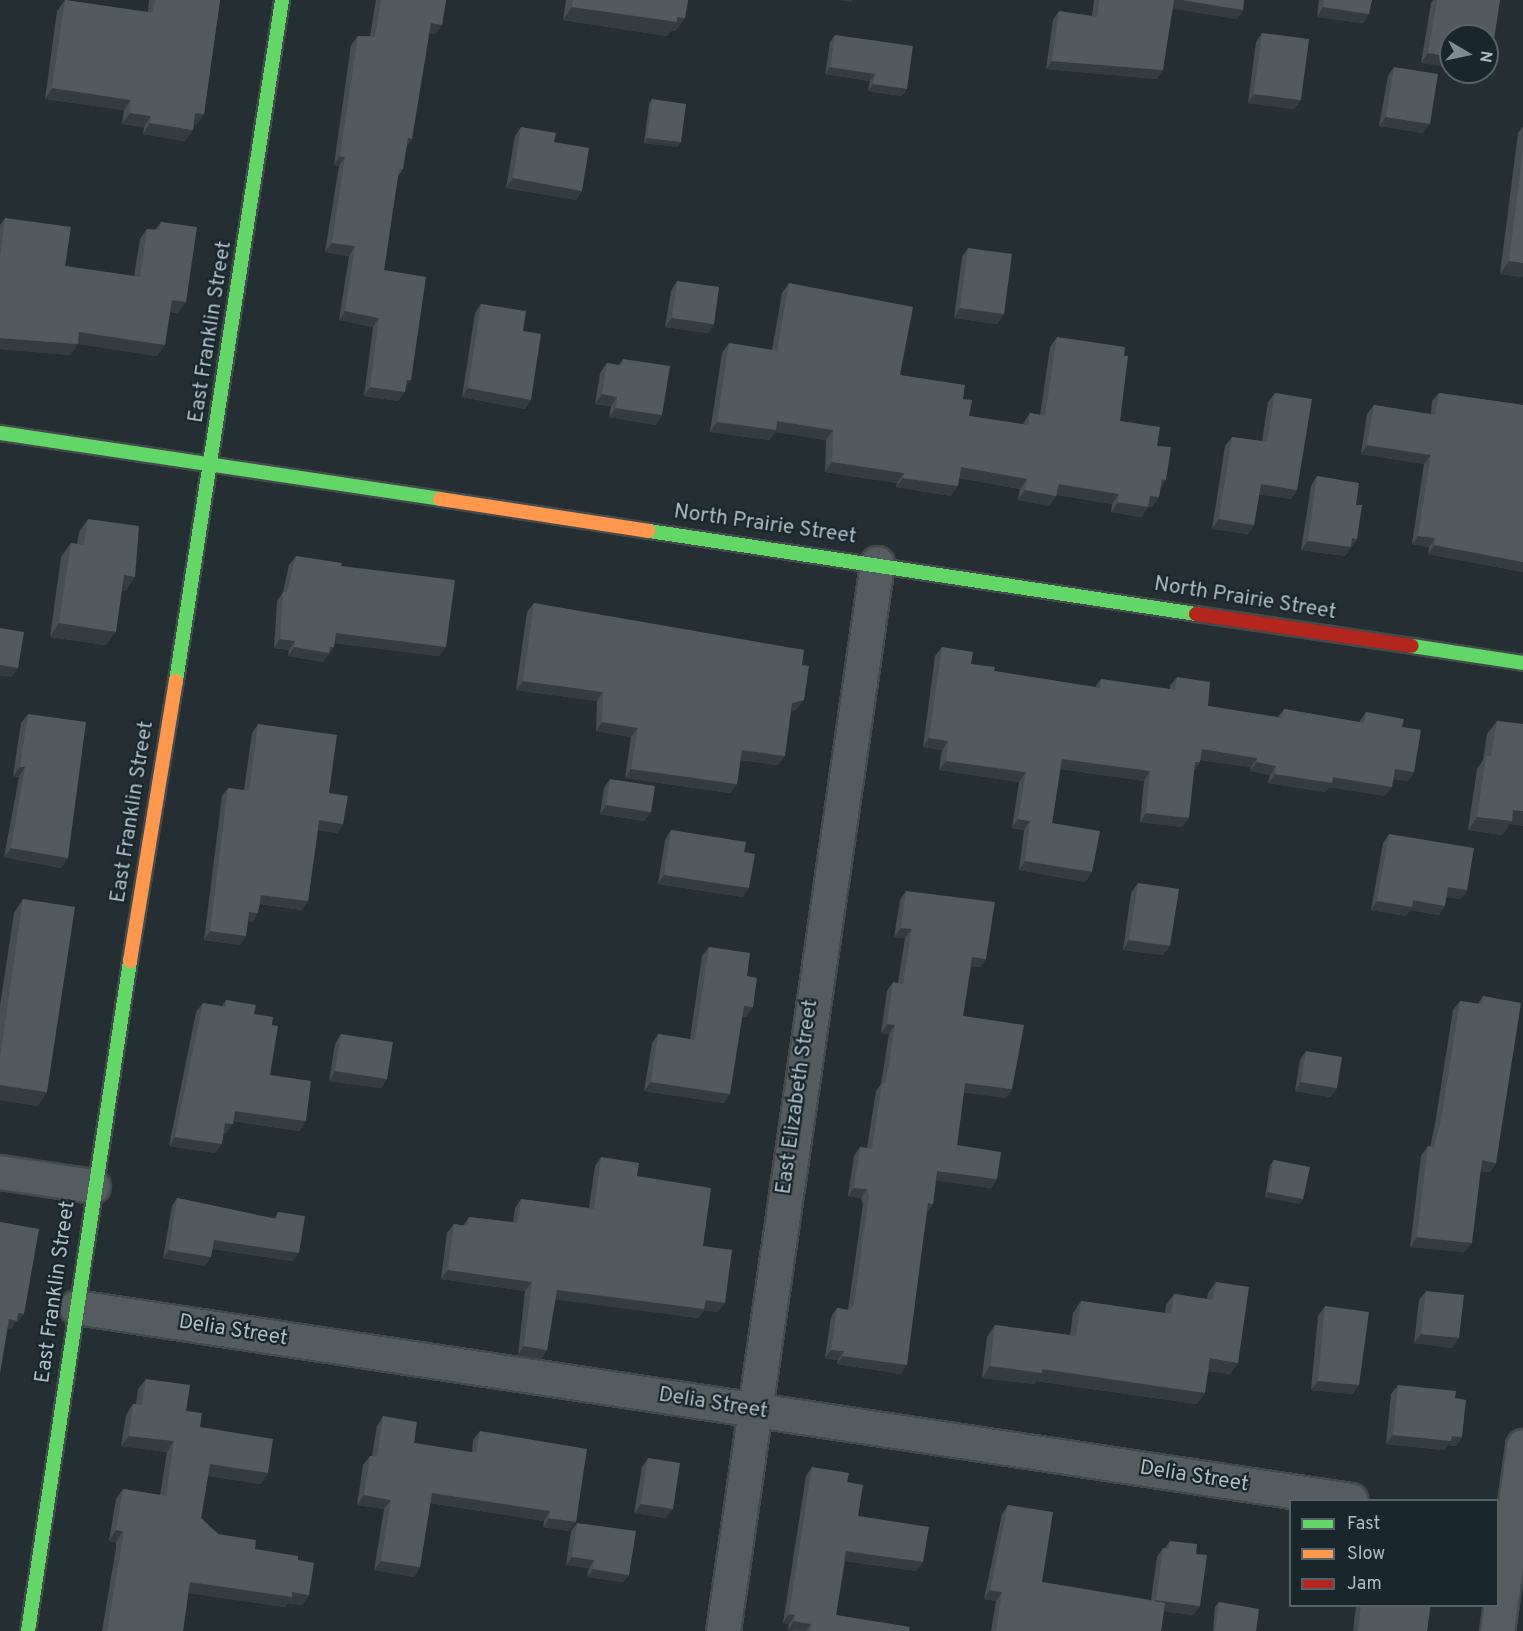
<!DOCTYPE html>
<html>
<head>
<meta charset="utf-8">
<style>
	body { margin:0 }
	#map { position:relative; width:1523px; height:1631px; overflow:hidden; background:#252e32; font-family:Overpass,sans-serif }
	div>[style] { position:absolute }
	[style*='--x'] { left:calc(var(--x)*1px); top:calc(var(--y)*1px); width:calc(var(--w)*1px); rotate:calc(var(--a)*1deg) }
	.roads { filter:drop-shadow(2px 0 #424a4c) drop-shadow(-2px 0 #424a4c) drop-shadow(0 2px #424a4c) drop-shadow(0 -2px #424a4c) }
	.street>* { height:33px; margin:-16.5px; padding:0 16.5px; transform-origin:16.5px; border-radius:16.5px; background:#555c60 }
	.fast>* { height:14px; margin:-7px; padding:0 7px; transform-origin:7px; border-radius:7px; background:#63d668 }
	.slow>* { height:14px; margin:-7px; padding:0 7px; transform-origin:7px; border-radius:7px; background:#ff974d }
	.jam>* { height:14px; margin:-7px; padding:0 7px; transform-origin:7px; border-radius:7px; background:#b3261e }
	.wall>* { inset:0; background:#474e53 }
	.shaded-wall>* { inset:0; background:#353c40 }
	.building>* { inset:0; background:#525a5f }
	span { translate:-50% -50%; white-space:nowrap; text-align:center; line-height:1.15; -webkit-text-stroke:4.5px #19272c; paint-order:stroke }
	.street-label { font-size:21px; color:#aebdc4 }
	.legend { position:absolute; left:1289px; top:1499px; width:210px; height:108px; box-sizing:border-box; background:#19272c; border:2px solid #556369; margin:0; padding:8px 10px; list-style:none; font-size:18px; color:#aebdc4 }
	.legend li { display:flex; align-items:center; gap:12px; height:30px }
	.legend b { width:30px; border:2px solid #556369 }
	.north { position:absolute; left:1439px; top:24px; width:60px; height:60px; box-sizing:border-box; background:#19272c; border:2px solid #556369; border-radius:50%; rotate:99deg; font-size:16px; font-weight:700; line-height:24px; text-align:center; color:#aebdc4 }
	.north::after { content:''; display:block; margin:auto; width:21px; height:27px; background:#7e8b91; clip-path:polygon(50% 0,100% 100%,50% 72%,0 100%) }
</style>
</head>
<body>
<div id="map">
	<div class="roads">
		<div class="street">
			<i style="--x:0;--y:1172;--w:94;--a:8.6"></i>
			<i style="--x:76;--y:1307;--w:1289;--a:8.61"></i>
			<i style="--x:723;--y:1631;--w:1079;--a:-81.79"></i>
			<i style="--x:1497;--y:1631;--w:187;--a:-82"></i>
		</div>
		<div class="fast">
			<i style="--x:0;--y:433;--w:445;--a:8.5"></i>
			<i style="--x:649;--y:531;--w:553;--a:8.63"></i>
			<i style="--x:1412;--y:646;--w:112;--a:8.7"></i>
			<i style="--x:176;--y:681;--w:689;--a:-81.15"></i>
			<i style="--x:28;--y:1631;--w:678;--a:-81.34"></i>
		</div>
		<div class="slow">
			<i style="--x:440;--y:499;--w:211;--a:8.7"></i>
			<i style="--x:130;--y:961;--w:284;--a:-80.7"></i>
		</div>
		<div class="jam">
			<i style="--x:1196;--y:614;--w:218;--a:8.4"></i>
		</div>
	</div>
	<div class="wall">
		<i style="clip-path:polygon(65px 0,148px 12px,149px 0,220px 0,204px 114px,196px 125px,194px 124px,193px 130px,185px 141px,143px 134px,144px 127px,122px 124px,124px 110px,45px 99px,57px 11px)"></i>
		<i style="clip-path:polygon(376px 0,446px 0,442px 25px,435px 34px,429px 33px,406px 147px,403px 169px,398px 176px,384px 270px,405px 388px,398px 401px,364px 396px,373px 327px,339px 320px,349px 256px,325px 252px,339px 166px,334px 165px,351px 45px,358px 36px,370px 36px)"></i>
		<i style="clip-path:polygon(566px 0,688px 0,685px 18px,675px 31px,671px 31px,667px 36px,563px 20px)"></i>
		<i style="clip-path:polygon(1094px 0,1244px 0,1243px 10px,1237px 19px,1173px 8px,1157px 79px,1046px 69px,1053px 20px,1059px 11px,1092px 16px)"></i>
		<i style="clip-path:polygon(1319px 0,1372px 0,1363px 23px,1317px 17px)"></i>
		<i style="clip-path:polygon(1433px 0,1500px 0,1487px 36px,1421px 63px,1431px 3px)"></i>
		<i style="clip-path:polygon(1262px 33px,1301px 100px,1294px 109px,1248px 103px,1256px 42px)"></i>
		<i style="clip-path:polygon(835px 35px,902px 96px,868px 91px,870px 81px,825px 74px,830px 42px)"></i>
		<i style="clip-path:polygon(1394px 67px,1423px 133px,1379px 126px,1388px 76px)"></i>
		<i style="clip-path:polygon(652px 99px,678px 147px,644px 143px,649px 104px)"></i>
		<i style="clip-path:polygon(1523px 126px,1523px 277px,1500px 274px,1518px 133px)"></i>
		<i style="clip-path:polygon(521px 127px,554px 142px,582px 191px,576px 200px,506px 188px,515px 136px)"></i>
		<i style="clip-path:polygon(5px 218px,65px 266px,134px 276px,140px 239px,147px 229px,155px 230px,161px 222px,178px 313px,170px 312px,157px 356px,78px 344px,70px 355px,0 349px,0 225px)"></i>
		<i style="clip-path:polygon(968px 248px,1004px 314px,997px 324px,954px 318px,962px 257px)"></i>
		<i style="clip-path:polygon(677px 281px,714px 324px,708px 333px,665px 327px,671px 291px)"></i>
		<i style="clip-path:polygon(789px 283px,900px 375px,963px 399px,969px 416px,1023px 424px,1030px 413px,1040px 415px,1050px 347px,1057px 337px,1124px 356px,1120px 421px,1157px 446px,1166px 480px,1160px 488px,1159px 497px,1152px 507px,1148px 507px,1141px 517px,1111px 512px,1112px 504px,1057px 495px,1049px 506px,1018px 500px,1020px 489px,959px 478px,951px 496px,896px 487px,897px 483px,825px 472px,826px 440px,775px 432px,769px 440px,710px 432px,722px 353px,729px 343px,772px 350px,782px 293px)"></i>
		<i style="clip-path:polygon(481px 304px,523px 331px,531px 400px,525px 409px,462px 397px,475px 313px)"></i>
		<i style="clip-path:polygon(623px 359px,662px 415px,656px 425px,609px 417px,611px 406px,595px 404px,600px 373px,607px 363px,619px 365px)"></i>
		<i style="clip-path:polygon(1275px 393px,1297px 490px,1291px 499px,1259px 494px,1254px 525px,1248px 534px,1212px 529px,1225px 446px,1232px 437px,1262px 441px,1268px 402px)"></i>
		<i style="clip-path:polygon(1439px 393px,1523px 405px,1523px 572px,1428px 554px,1429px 547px,1412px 544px,1424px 464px,1361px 454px,1367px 414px,1374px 405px,1431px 414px,1432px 401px)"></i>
		<i style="clip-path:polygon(1317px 476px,1357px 539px,1345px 556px,1301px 550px,1311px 486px)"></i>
		<i style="clip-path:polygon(88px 519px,126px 591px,122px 590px,106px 645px,50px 637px,61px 557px,71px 543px,77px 544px,79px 532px)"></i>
		<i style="clip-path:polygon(296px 556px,341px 566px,446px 647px,439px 656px,334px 643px,334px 647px,323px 662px,288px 656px,289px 650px,274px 648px,277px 601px,283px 592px,289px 565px)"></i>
		<i style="clip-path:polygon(534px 603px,802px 665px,797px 709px,791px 711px,778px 765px,740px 760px,737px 784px,730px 793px,625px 778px,631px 737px,596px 731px,597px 701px,516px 690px,527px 612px)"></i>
		<i style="clip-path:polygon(942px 647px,971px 664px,994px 671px,1095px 687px,1101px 679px,1170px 689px,1170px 686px,1177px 677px,1208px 706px,1278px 717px,1284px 709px,1359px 722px,1366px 712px,1402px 727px,1414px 772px,1408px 781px,1393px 779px,1385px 796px,1329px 787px,1326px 792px,1268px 783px,1270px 775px,1250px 771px,1251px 767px,1200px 760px,1200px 762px,1194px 771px,1182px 827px,1140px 822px,1144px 781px,1060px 769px,1052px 823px,1086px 882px,1019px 870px,1024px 830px,1012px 828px,1019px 782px,939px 770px,942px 750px,923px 747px,935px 656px)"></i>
		<i style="clip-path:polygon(28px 714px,68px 858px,61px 868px,4px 857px,19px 777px,13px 776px,21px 723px)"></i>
		<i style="clip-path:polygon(1497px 721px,1523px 724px,1523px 826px,1510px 824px,1502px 835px,1468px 830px,1477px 769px,1483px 760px,1487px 734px)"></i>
		<i style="clip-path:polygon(258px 724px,329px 793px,343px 824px,337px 833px,318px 830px,308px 901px,302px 910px,260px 904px,253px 922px,248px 921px,246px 936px,240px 945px,204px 940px,222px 796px,228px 788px,244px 790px,252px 733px)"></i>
		<i style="clip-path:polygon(610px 779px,651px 812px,644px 821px,600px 814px,604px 788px)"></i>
		<i style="clip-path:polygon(671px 830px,744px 852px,743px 897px,658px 884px,665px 840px)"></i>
		<i style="clip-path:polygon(1389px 834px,1467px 890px,1461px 899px,1447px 897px,1439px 915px,1410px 910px,1406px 916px,1371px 910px,1383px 843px)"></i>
		<i style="clip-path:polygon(1138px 883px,1163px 955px,1123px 950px,1131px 893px)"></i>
		<i style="clip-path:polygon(906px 891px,986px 959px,980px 967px,971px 966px,963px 1016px,1012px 1089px,1006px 1098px,964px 1092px,957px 1145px,997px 1179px,991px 1188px,936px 1180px,933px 1204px,927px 1212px,901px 1374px,837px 1364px,838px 1360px,825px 1358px,831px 1317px,837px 1308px,848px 1310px,863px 1204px,861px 1198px,848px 1196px,854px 1156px,860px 1147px,867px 1148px,876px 1091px,881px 1084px,889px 1034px,881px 1033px,887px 991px,893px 982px,898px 983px,905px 938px,894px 937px,900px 900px)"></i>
		<i style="clip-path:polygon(23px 899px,47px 1092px,38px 1106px,0 1100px,0 1006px,14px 913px)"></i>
		<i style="clip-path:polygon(709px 947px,747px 976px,753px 1007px,746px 1017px,742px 1016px,724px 1103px,644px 1091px,652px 1043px,658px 1034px,690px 1039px,702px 956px)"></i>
		<i style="clip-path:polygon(1483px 996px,1496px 1163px,1490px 1172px,1480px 1171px,1465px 1252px,1410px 1247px,1421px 1156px,1428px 1146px,1430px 1147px,1435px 1124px,1453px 1010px,1460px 1001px,1478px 1004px)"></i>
		<i style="clip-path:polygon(226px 1000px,254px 1014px,272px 1025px,270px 1075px,306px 1121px,299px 1131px,233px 1121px,226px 1133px,223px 1133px,215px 1153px,169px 1146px,196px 1012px,203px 1003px,222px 1006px)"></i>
		<i style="clip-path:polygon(341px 1034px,387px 1079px,381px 1088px,329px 1081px,335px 1044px)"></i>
		<i style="clip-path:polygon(1306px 1051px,1337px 1088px,1330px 1097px,1295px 1091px,1300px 1060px)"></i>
		<i style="clip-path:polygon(601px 1157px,637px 1176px,703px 1246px,718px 1312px,704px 1310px,698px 1318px,555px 1299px,547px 1350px,541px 1359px,518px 1355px,525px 1291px,441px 1279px,447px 1233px,454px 1224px,463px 1226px,469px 1217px,513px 1222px,515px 1208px,521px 1199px,589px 1208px,595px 1166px)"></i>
		<i style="clip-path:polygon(1274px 1160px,1300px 1204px,1265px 1197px,1270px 1165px)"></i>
		<i style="clip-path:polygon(177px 1198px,274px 1219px,278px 1212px,293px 1261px,213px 1249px,205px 1266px,163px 1258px,172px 1206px)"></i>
		<i style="clip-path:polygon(1216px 1282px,1238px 1363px,1230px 1374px,1209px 1371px,1197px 1404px,1036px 1381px,1034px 1384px,982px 1378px,987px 1337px,995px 1325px,1070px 1335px,1073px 1313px,1081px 1301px,1165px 1313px,1166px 1305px,1174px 1294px,1207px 1299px,1208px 1293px)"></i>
		<i style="clip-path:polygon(1426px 1291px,1452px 1348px,1414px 1343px,1419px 1300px)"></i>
		<i style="clip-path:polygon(1325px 1306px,1353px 1394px,1311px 1390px,1318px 1316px)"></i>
		<i style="clip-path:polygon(146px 1379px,186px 1411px,200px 1427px,261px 1484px,208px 1476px,201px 1518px,218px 1534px,255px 1549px,298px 1560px,309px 1595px,302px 1605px,288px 1603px,285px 1607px,188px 1593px,183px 1631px,102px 1631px,116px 1548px,116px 1542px,109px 1541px,116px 1499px,123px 1489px,160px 1495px,167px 1452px,121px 1446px,126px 1415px,133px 1404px,136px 1404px,138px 1389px)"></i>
		<i style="clip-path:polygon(1398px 1385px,1455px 1398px,1462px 1437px,1456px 1446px,1448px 1445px,1444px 1450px,1386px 1444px,1391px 1394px)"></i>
		<i style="clip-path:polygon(383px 1416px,414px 1443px,472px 1452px,473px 1440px,480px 1431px,569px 1531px,543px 1527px,544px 1521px,430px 1503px,420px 1567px,414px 1577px,374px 1570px,384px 1509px,357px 1505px,363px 1465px,370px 1456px,372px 1456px,377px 1426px)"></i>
		<i style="clip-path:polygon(648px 1458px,666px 1518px,634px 1513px,642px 1467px)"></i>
		<i style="clip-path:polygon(812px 1467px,847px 1482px,858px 1516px,917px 1571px,845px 1561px,836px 1615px,909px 1631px,794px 1631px,788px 1630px,789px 1624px,783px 1623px,806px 1476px)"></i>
		<i style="clip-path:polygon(1008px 1505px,1042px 1582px,1151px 1600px,1157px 1557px,1163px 1548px,1165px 1548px,1170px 1541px,1196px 1554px,1200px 1606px,1193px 1615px,1164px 1611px,1161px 1631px,991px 1631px,996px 1601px,984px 1599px,1002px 1514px)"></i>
		<i style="clip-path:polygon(577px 1523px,629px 1575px,623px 1582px,587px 1577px,589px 1568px,566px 1565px,571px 1531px)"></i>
		<i style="clip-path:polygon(1219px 1602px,1256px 1631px,1213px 1631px,1215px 1607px)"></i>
		<i style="clip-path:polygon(1356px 1605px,1431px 1605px,1427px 1631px,1353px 1631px)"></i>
	</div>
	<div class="shaded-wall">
		<i style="clip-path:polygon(836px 0,853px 0,851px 2px)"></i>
		<i style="clip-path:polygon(1174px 0,1182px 0,1243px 10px,1237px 19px,1168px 8px)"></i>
		<i style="clip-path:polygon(572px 7px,677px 17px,685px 18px,675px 31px,671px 31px,667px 36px,563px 20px)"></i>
		<i style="clip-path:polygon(1323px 7px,1369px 14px,1363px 23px,1317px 17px)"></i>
		<i style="clip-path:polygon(431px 23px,442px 25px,435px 34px,424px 32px)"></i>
		<i style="clip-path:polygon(1487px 45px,1493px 46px,1487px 54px)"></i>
		<i style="clip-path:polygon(1428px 53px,1451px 57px,1451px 68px,1421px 63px)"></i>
		<i style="clip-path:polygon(1052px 61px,1163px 70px,1157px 79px,1046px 69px)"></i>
		<i style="clip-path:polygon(830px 67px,875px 74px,870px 81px,825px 74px)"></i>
		<i style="clip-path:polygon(873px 84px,907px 89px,902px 96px,868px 91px)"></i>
		<i style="clip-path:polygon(52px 88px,131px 100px,124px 110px,45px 99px)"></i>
		<i style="clip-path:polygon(1254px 94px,1301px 100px,1294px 109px,1248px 103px)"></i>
		<i style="clip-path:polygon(130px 113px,151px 116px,144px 127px,122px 124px)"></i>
		<i style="clip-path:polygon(195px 113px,204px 114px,196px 125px,187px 124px)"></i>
		<i style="clip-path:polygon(1386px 117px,1430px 124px,1423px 133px,1379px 126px)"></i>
		<i style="clip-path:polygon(150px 123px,193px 130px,185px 141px,143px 134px)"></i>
		<i style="clip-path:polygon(408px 138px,412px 139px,406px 148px)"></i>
		<i style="clip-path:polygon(647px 138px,681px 142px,678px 147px,644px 143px)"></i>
		<i style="clip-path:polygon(340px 156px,345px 157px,339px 166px,334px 165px)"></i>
		<i style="clip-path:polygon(513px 178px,582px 191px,576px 200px,506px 188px)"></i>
		<i style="clip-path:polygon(332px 243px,355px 246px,349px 256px,325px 252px)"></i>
		<i style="clip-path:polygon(1509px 261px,1523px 263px,1523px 277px,1500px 274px)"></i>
		<i style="clip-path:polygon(172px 300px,186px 302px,178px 313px,164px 311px)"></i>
		<i style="clip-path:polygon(960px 308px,1004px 314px,997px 324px,954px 318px)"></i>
		<i style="clip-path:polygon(345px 311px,379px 318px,373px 327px,339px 320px)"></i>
		<i style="clip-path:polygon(672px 318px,714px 324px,708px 333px,665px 327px)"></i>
		<i style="clip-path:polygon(79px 332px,165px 345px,157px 356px,71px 343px)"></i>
		<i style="clip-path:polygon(0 338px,78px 344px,70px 355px,0 349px)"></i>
		<i style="clip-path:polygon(407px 380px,411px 380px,404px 389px)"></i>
		<i style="clip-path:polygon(370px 387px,405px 392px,398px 401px,364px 396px)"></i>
		<i style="clip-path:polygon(468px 388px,531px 400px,525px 409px,462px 397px)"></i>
		<i style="clip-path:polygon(602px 394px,617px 397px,611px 406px,595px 404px)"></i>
		<i style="clip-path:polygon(616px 408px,662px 415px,656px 425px,609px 417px)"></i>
		<i style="clip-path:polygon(777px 421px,833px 430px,826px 440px,775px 432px,769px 440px,710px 432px,717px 422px)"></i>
		<i style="clip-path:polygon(1367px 445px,1431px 455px,1424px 464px,1361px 454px)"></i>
		<i style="clip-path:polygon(832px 462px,904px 473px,897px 483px,825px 472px)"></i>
		<i style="clip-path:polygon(961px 467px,1027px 479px,1020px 489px,954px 477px)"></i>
		<i style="clip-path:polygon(903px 478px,958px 486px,951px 496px,896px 487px)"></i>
		<i style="clip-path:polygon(1162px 479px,1166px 480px,1159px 489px)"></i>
		<i style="clip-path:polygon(1059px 484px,1119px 494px,1112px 504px,1052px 494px)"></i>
		<i style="clip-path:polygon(1261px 484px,1297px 490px,1291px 499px,1254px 494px)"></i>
		<i style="clip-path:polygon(1025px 490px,1056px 496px,1049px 506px,1018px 500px)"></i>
		<i style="clip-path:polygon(1150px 496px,1159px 497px,1152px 507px,1148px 507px,1141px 517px,1111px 512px,1118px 502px)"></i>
		<i style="clip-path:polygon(1219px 519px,1254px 525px,1248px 534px,1212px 529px)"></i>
		<i style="clip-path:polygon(1418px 536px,1435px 538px,1429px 547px,1412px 544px)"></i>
		<i style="clip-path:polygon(1352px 538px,1357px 539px,1345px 556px,1301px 550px,1308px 541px)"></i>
		<i style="clip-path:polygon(1434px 545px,1523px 562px,1523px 572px,1428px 554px)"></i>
		<i style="clip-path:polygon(124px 575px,135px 577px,126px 591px,114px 589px)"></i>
		<i style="clip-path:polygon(59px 623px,116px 632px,106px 645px,50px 637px)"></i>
		<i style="clip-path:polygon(336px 633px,446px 647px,439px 656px,329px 642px)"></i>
		<i style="clip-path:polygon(280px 639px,295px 641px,289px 650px,274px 648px)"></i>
		<i style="clip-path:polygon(294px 647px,334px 647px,323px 662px,288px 656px)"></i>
		<i style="clip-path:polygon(0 665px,18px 668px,12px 677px,0 676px)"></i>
		<i style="clip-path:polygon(523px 681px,603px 692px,597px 701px,516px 690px)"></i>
		<i style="clip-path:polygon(804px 700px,797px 709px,786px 712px,792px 703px)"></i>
		<i style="clip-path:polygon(602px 722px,638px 728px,631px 737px,596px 731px)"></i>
		<i style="clip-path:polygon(929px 738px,948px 741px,942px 750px,923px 747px)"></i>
		<i style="clip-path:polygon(1202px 749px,1257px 758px,1251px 767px,1195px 759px)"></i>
		<i style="clip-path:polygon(742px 750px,785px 756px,778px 765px,735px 759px)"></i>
		<i style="clip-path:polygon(1062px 759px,1150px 771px,1144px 781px,1055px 768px)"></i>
		<i style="clip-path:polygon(946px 761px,1026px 772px,1019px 782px,939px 770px)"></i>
		<i style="clip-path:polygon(1195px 762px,1200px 762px,1193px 772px)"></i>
		<i style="clip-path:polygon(1257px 762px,1276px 766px,1270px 775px,1250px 771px)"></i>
		<i style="clip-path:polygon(20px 767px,25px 767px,19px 777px,13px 776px)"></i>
		<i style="clip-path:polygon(631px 769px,737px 784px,730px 793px,625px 778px)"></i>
		<i style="clip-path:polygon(1395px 769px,1414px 772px,1408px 781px,1389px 778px)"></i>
		<i style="clip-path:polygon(1275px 774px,1333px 777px,1392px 787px,1385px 796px,1329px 787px,1326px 792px,1268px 783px)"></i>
		<i style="clip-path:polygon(606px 805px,651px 812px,644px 821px,600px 814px)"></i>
		<i style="clip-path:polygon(1513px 810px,1523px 811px,1523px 826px,1510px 824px,1502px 835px,1468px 830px,1477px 817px)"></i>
		<i style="clip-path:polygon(1146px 813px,1189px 818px,1182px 827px,1140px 822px)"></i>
		<i style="clip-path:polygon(1018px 819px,1030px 821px,1024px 830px,1012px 828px)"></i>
		<i style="clip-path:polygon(319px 820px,343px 824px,337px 833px,314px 829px)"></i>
		<i style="clip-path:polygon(11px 848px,68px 858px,61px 868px,4px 857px)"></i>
		<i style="clip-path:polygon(1025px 861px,1092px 872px,1086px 882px,1019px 870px)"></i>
		<i style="clip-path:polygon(664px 875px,749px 888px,743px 897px,658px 884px)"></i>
		<i style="clip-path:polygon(1448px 887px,1467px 890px,1461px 899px,1442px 896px)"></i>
		<i style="clip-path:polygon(261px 895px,308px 901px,302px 910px,255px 903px)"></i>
		<i style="clip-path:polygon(1413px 900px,1445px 906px,1439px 915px,1410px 910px,1406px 916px,1371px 910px,1377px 901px)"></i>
		<i style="clip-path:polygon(249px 912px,258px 913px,253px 922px,243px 920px)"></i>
		<i style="clip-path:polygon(901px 928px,912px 929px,905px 938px,894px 937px)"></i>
		<i style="clip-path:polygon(210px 931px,246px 936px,240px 945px,204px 940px)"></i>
		<i style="clip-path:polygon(1129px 940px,1170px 946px,1163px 955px,1123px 950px)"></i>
		<i style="clip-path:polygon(972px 957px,986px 959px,980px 967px,966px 965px)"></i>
		<i style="clip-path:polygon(744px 1006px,753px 1007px,746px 1017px,738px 1015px)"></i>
		<i style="clip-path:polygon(887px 1024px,895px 1025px,889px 1034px,881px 1033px)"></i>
		<i style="clip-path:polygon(335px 1071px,387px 1079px,381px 1088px,329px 1081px)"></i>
		<i style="clip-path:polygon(651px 1082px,730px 1094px,724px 1103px,644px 1091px)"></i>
		<i style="clip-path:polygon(1301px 1082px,1337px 1088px,1330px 1097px,1295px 1091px)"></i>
		<i style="clip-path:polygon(965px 1083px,1012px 1089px,1006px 1098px,959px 1092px)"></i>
		<i style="clip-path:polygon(0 1085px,47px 1092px,38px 1106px,0 1100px)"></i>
		<i style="clip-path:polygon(235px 1111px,306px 1121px,299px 1131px,228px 1120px)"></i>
		<i style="clip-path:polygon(225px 1123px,233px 1124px,226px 1133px,218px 1132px)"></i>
		<i style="clip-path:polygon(175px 1137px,222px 1144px,215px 1153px,169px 1146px)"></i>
		<i style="clip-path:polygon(1482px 1160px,1496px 1163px,1490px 1172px,1475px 1170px)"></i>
		<i style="clip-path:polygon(937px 1171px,997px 1179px,991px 1188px,931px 1180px)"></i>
		<i style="clip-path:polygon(854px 1188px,867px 1189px,861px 1198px,848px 1196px)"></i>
		<i style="clip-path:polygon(1268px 1192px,1303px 1199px,1300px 1204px,1265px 1197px)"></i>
		<i style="clip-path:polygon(928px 1203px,933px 1204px,927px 1212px)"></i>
		<i style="clip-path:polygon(1417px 1237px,1472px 1243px,1465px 1252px,1410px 1247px)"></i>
		<i style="clip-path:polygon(214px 1240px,299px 1253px,293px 1261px,209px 1248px)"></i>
		<i style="clip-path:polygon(169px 1250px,211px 1257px,205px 1266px,163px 1258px)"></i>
		<i style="clip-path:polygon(448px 1270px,532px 1282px,525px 1291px,441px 1279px)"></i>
		<i style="clip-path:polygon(557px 1290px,706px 1300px,725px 1303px,718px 1312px,704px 1310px,698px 1318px,551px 1299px)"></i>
		<i style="clip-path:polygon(18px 1313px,24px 1314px,18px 1322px,16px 1322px,11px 1329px,3px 1328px,9px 1319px)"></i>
		<i style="clip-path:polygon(1421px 1334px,1459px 1338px,1452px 1348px,1414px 1343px)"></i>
		<i style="clip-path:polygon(524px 1346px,547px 1350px,541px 1359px,518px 1355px)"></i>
		<i style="clip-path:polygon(831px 1350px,844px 1351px,838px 1360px,825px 1358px)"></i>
		<i style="clip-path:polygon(843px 1356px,907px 1365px,901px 1374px,837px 1364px)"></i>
		<i style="clip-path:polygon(1210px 1358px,1238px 1363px,1230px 1374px,1202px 1370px)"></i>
		<i style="clip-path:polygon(990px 1366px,1042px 1369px,1205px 1393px,1197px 1404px,1036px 1381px,1034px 1384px,982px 1378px)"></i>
		<i style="clip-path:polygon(1318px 1381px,1359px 1385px,1353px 1394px,1311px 1390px)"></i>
		<i style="clip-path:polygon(1393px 1435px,1452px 1436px,1462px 1437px,1456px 1446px,1448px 1445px,1444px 1450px,1386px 1444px)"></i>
		<i style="clip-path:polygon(129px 1436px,174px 1441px,167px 1452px,121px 1446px)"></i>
		<i style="clip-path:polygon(210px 1464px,268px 1473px,261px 1484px,202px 1475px)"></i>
		<i style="clip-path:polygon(432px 1493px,550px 1511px,544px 1521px,425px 1502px)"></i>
		<i style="clip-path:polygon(364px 1495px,391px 1500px,384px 1509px,357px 1505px)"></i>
		<i style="clip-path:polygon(641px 1504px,673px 1509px,666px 1518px,634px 1513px)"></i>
		<i style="clip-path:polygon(549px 1518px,576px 1522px,569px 1531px,543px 1527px)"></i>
		<i style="clip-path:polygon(116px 1530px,123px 1531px,116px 1542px,109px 1541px)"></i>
		<i style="clip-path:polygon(846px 1551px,923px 1562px,917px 1571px,840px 1560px)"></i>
		<i style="clip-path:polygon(572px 1557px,594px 1560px,589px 1568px,566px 1565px)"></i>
		<i style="clip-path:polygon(381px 1561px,420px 1567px,414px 1577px,374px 1570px)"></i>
		<i style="clip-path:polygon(593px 1569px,629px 1575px,623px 1582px,587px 1577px)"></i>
		<i style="clip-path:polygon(190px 1582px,292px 1592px,309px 1595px,302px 1605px,288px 1603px,285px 1607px,182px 1592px)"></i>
		<i style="clip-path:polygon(990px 1590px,1002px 1592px,996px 1601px,984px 1599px)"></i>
		<i style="clip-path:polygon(1156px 1600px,1200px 1606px,1193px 1615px,1149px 1609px)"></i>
		<i style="clip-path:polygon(789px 1614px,795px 1615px,789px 1624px,783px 1623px)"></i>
		<i style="clip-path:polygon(794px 1621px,811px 1624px,806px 1631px,788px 1630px)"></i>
	</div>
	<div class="building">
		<i style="clip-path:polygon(65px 0,153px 13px,155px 0,220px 0,204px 114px,195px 113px,193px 130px,150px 123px,151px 116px,130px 113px,131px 100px,52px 88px)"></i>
		<i style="clip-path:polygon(381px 0,446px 0,442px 25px,431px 23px,412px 139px,408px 138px,403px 169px,399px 169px,384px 270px,426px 277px,411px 380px,407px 380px,405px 392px,370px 387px,379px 318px,345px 311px,355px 246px,332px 243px,345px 157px,340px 156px,358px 36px,375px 37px)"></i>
		<i style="clip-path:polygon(573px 0,688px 0,685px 18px,677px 17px,677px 22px,572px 7px)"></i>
		<i style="clip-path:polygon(1099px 0,1174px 0,1163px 70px,1052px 61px,1059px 11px,1097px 17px)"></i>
		<i style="clip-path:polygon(1182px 0,1244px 0,1243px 10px)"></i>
		<i style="clip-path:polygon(1324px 0,1372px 0,1369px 14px,1323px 7px)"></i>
		<i style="clip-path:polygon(1437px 0,1500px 0,1493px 46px,1487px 45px,1487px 36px,1451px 36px,1451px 57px,1428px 53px)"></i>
		<i style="clip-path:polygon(1262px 33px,1309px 39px,1301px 100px,1254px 94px)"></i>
		<i style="clip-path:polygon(835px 35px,913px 46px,907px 89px,873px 84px,875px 74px,830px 67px)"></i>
		<i style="clip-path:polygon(1394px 67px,1438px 74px,1430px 124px,1386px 117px)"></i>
		<i style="clip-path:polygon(652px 99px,686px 104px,681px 142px,647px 138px)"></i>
		<i style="clip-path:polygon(521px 127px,556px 133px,554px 142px,589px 148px,582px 191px,513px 178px)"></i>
		<i style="clip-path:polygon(1523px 151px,1523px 263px,1509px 261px)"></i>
		<i style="clip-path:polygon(5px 218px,71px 227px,65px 266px,140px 277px,147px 229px,159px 230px,161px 222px,197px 227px,186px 302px,172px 300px,165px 345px,79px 332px,78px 344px,0 338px,0 258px)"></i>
		<i style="clip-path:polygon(968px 248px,1012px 254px,1004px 314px,960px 308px)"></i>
		<i style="clip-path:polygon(677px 281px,719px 287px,714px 324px,672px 318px)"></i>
		<i style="clip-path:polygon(789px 283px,913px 307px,900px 375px,965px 385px,963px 399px,972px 400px,969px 416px,1028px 425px,1030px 413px,1045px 416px,1057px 337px,1125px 347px,1124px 356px,1128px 356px,1120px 421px,1160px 427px,1157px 446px,1171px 447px,1166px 480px,1162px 479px,1159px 497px,1150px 496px,1148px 507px,1118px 502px,1119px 494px,1059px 484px,1056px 496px,1025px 490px,1027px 479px,961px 467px,958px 486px,903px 478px,904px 473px,832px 462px,833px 430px,777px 421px,776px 430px,717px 422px,729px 343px,777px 351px)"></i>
		<i style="clip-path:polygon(481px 304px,526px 311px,523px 331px,541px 334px,531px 400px,468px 388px)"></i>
		<i style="clip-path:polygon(623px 359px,670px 366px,662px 415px,616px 408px,617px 397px,602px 394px,607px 363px,622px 366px)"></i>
		<i style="clip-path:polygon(1275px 393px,1312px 399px,1297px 490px,1261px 484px,1254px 525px,1219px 519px,1232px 437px,1267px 442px)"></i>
		<i style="clip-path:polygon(1439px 393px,1523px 405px,1523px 562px,1434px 545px,1435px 538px,1418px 536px,1431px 455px,1367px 445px,1374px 405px,1435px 415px)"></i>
		<i style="clip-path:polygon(1317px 476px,1359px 483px,1356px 505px,1362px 505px,1357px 539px,1352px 538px,1351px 547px,1308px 541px)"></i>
		<i style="clip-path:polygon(88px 519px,139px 526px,135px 577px,124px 575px,116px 632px,59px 623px,71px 543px,84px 545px)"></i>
		<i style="clip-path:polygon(296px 556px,342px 563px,341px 566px,455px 580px,446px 647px,336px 633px,334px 647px,330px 647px,329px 653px,294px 647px,295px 641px,280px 639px,283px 592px,287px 592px)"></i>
		<i style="clip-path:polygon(534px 603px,804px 650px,802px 665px,809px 666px,804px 700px,792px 703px,785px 756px,742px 750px,737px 784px,631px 769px,638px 728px,602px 722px,603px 692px,523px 681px)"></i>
		<i style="clip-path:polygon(0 628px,24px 632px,18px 668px,0 665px)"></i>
		<i style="clip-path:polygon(942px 647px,973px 652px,971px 664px,995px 667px,994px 671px,1100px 688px,1101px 679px,1175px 690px,1177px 677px,1210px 682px,1208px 706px,1282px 718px,1284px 709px,1364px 723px,1366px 712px,1404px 719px,1402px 727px,1421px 730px,1414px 772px,1395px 769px,1392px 787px,1333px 777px,1332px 783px,1275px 774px,1276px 766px,1257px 762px,1257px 758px,1202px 749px,1200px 762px,1195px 762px,1189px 818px,1146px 813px,1150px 771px,1062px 759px,1052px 823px,1100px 831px,1092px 872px,1025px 861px,1030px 821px,1018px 819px,1026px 772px,946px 761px,948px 741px,929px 738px)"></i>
		<i style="clip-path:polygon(28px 714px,86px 722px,68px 858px,11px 848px,25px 767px,20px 767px)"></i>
		<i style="clip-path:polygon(1497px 721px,1523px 724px,1523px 811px,1513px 810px,1512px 821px,1477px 817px,1486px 756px,1491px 756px)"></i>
		<i style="clip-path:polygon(258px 724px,337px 735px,329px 793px,348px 796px,343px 824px,319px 820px,308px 901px,261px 895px,258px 913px,249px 912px,246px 936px,210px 931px,228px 788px,249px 791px)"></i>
		<i style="clip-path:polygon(610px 779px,655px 786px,651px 812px,606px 805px)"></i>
		<i style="clip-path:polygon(671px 830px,746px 842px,744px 852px,755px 854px,749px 888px,664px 875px)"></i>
		<i style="clip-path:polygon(1389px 834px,1474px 848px,1467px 890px,1448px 887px,1445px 906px,1413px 900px,1412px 907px,1377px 901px)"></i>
		<i style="clip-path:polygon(1138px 883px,1179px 889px,1170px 946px,1129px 940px)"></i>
		<i style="clip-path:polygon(906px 891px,995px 902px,986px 959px,972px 957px,963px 1016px,1024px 1025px,1012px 1089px,965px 1083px,957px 1145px,1001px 1152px,997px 1179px,937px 1171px,933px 1204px,928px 1203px,907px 1365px,843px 1356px,844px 1351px,831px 1350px,837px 1308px,850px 1310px,854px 1305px,869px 1195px,867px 1189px,854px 1188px,860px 1147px,872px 1149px,882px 1083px,886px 1083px,895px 1025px,887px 1024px,893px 982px,903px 984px,912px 929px,901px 928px)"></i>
		<i style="clip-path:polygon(23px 899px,75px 907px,47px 1092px,0 1085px,0 1058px)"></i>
		<i style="clip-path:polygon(709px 947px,750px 953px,747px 976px,757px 978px,753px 1007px,744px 1006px,730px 1094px,651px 1082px,658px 1034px,695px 1040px)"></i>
		<i style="clip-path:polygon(1483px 996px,1521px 1003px,1496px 1163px,1482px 1160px,1472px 1243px,1417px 1237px,1428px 1146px,1434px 1148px,1442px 1115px,1460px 1001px,1482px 1004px)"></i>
		<i style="clip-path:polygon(226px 1000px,256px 1005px,254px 1014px,273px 1017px,272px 1025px,278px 1026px,270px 1075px,311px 1081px,306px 1121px,235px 1111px,233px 1124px,225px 1123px,222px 1144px,175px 1137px,203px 1003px,225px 1007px)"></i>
		<i style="clip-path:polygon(341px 1034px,393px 1042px,387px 1079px,335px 1071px)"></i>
		<i style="clip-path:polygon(1306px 1051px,1342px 1057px,1337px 1088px,1301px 1082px)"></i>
		<i style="clip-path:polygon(601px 1157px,639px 1163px,637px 1176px,711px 1188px,703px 1246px,732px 1250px,725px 1303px,706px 1300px,704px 1309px,557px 1290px,547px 1350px,524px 1346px,532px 1282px,448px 1270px,454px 1224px,467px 1226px,469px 1217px,518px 1223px,521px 1199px,594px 1209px)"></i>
		<i style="clip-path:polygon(1274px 1160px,1310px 1167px,1303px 1199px,1268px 1192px)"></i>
		<i style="clip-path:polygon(177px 1198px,277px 1219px,278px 1212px,305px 1216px,299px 1253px,214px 1240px,211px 1257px,169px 1250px)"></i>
		<i style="clip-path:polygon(0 1222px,39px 1229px,24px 1314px,18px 1313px,17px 1321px,9px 1319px,0 1374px)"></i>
		<i style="clip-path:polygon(1216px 1282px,1249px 1287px,1238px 1363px,1210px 1358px,1205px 1393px,1042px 1369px,1042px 1373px,990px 1366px,995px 1325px,1076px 1336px,1081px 1301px,1171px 1314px,1174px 1294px,1213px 1300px)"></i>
		<i style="clip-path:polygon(1426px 1291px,1464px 1295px,1459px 1338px,1421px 1334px)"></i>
		<i style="clip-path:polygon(1325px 1306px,1369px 1312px,1359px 1385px,1318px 1381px)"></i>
		<i style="clip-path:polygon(146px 1379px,190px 1385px,186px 1411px,202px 1413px,200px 1427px,273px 1439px,268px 1473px,210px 1464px,201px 1518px,218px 1534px,256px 1540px,255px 1549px,298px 1556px,298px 1560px,314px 1563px,309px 1595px,292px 1592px,292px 1597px,190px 1582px,183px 1631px,107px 1631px,123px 1538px,123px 1531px,116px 1530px,123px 1489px,166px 1496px,174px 1441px,129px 1436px,133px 1404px,142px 1405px)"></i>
		<i style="clip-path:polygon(1398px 1385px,1456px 1391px,1455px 1398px,1466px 1400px,1462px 1437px,1452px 1436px,1451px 1441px,1393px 1435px)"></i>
		<i style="clip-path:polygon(383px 1416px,417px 1422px,414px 1443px,476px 1453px,480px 1431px,587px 1449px,576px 1522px,549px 1518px,550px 1511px,432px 1493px,420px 1567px,381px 1561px,391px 1500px,364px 1495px,370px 1456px,377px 1457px)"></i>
		<i style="clip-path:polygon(648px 1458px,680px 1463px,673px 1509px,641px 1504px)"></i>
		<i style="clip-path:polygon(812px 1467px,849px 1473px,847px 1482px,863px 1485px,858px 1516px,929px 1527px,923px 1562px,846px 1551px,836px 1615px,910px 1627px,909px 1631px,810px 1631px,811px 1624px,794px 1621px,795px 1615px,789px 1614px)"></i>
		<i style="clip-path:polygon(1008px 1505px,1053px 1512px,1042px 1582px,1165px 1603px,1161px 1631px,996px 1631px,1002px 1592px,990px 1590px)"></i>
		<i style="clip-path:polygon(577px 1523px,636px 1531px,629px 1575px,593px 1569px,594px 1560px,572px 1557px)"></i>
		<i style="clip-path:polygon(1170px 1541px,1197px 1544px,1196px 1554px,1207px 1555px,1200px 1606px,1156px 1600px,1163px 1548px,1169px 1549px)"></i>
		<i style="clip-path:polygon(1219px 1602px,1259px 1609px,1256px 1631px,1215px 1631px)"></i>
		<i style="clip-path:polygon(1361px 1605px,1430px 1605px,1427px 1631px,1358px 1631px)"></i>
	</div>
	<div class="street-label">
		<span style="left:211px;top:332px;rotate:-81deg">East Franklin Street</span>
		<span style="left:765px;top:525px;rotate:8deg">North Prairie Street</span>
		<span style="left:1245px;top:599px;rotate:9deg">North Prairie Street</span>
		<span style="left:133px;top:812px;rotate:-81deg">East Franklin Street</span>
		<span style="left:798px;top:1097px;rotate:-82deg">East Elizabeth Street</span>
		<span style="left:56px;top:1292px;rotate:-82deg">East Franklin Street</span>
		<span style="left:233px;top:1331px;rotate:9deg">Delia Street</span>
		<span style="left:713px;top:1404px;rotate:9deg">Delia Street</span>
		<span style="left:1194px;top:1477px;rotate:9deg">Delia Street</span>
	</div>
	<ul class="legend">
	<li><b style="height:8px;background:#63d668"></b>Fast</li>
	<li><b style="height:8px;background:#ff974d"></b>Slow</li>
	<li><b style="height:8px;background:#b3261e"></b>Jam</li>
	</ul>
	<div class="north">N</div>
</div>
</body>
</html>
